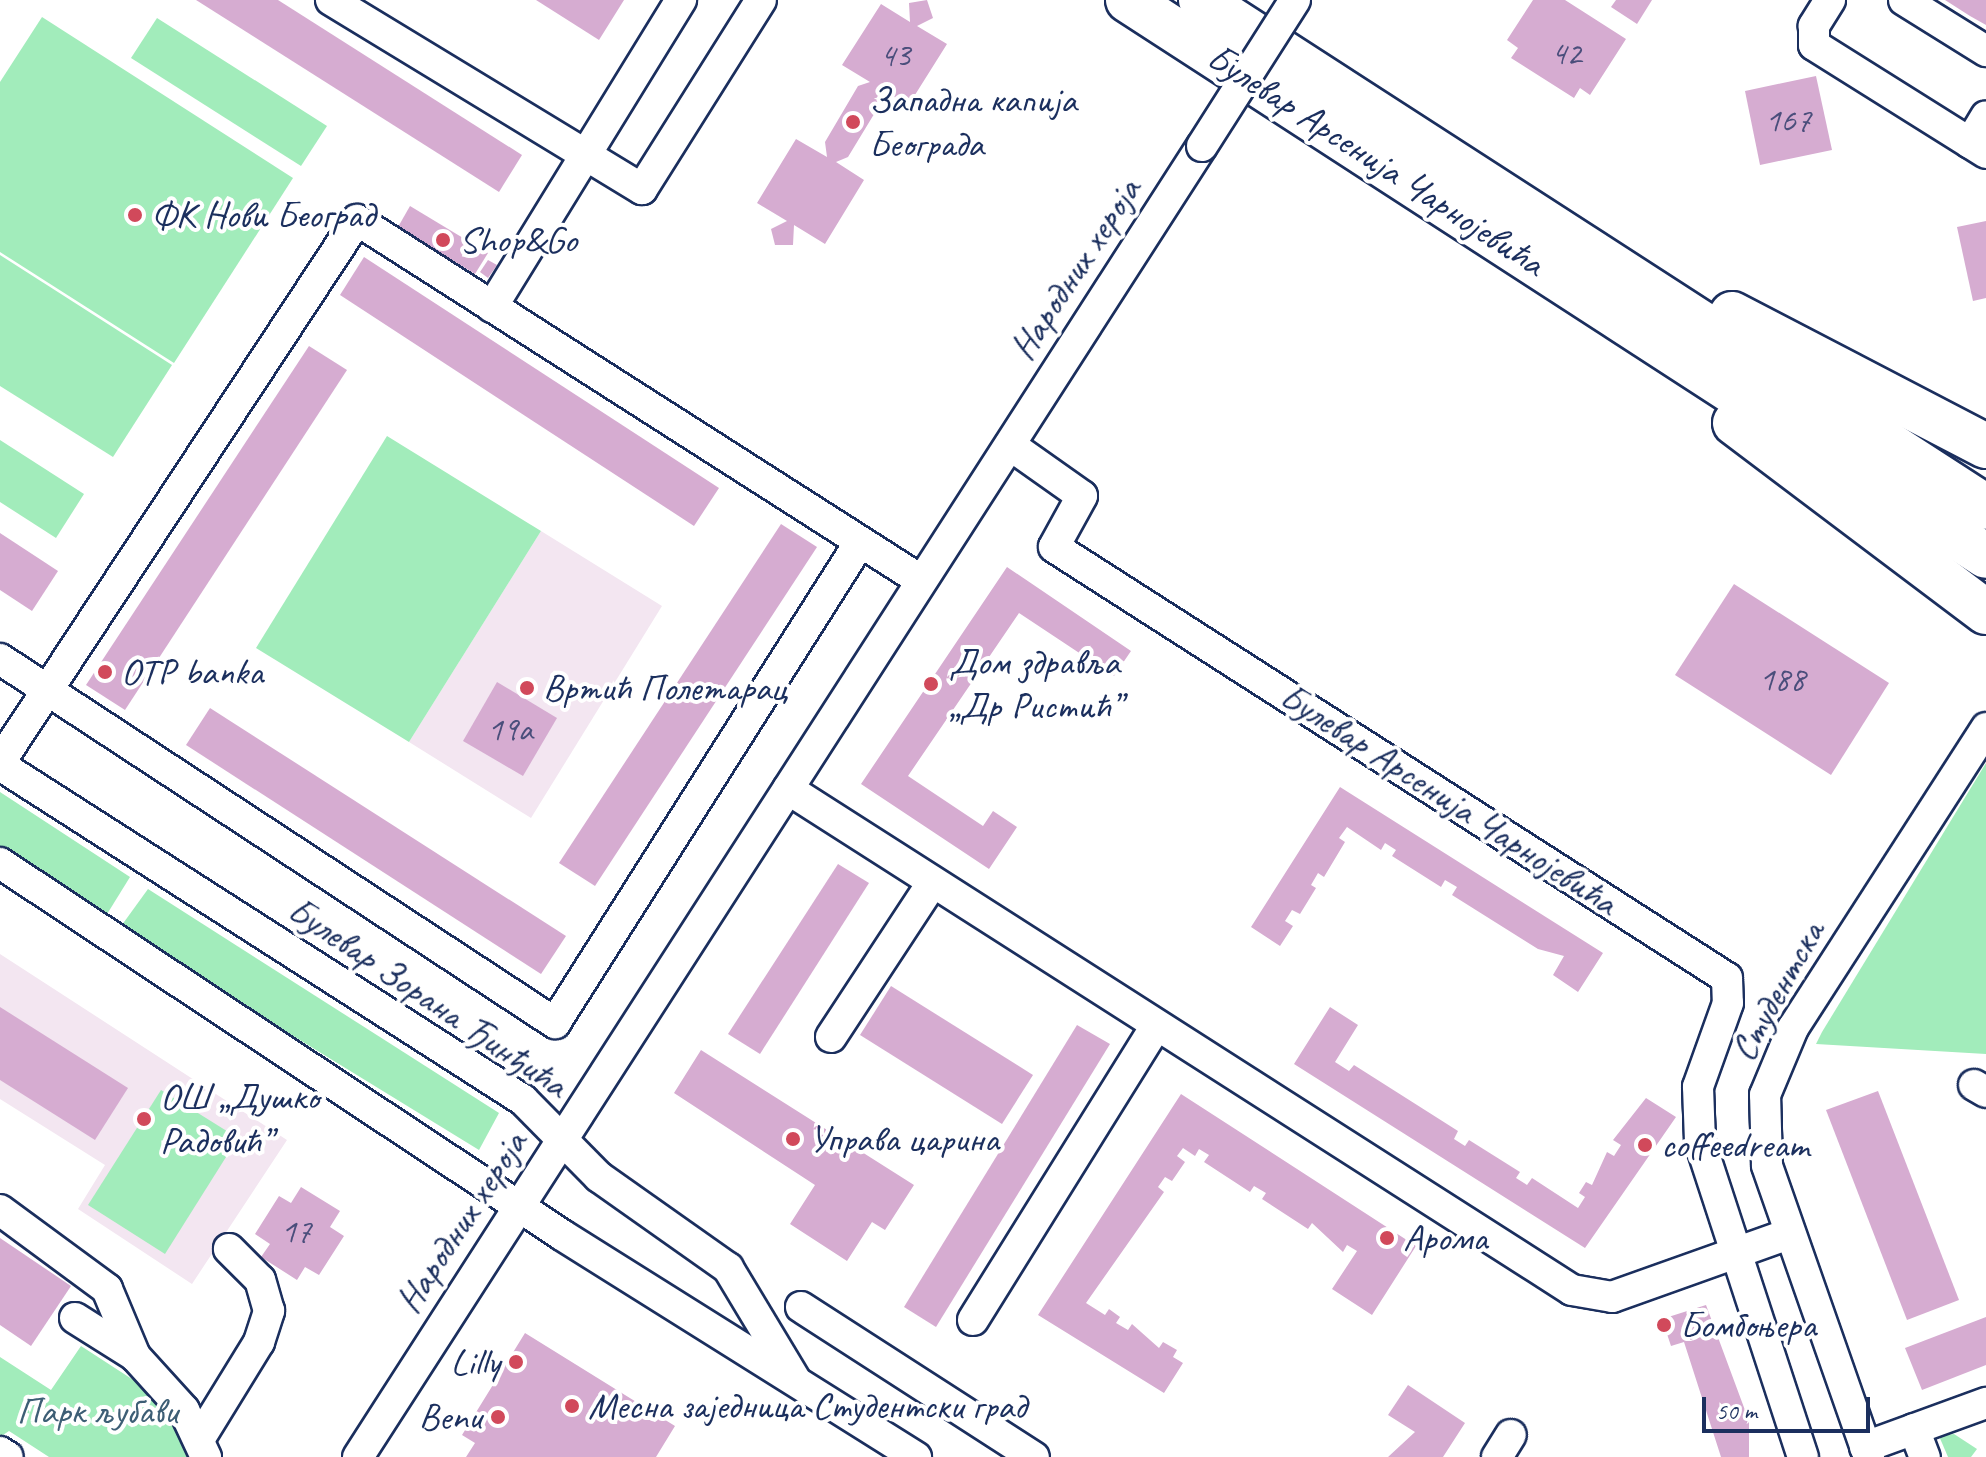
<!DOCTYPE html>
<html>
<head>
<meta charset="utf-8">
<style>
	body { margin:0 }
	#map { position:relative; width:1986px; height:1457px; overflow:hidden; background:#fff; font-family:Caveat,sans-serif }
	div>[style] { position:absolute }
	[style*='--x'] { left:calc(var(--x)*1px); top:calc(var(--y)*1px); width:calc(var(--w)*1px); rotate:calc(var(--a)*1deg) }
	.built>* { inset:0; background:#f3e6f1 }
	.green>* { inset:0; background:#a2ecbb }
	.building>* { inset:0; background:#d6acd1 }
	.roads { filter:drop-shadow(2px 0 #1b2f5e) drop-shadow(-2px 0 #1b2f5e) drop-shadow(0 2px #1b2f5e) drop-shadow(0 -2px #1b2f5e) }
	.minor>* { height:30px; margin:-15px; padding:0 15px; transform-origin:15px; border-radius:15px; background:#fff }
	.highway>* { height:44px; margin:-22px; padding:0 22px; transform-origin:22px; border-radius:22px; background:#fff }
	.bridges { filter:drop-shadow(2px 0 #1b2f5e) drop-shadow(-2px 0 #1b2f5e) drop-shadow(0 2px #1b2f5e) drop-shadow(0 -2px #1b2f5e) }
	.minor-bridge>* { height:30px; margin:-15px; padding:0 15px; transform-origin:15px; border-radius:15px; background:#fff }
	.dots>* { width:22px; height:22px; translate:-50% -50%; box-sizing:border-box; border:4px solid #fff; border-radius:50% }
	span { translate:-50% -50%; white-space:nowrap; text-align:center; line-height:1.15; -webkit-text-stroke:8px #fff; paint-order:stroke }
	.number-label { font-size:34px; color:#4a4e7b }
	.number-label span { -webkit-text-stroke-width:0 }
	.poi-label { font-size:38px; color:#1b2f5e }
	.left { translate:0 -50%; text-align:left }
	.right { translate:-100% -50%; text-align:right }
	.street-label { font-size:38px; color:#1b2f5e }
	.park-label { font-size:38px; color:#3d5e75 }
	.scale { position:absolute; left:1702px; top:1397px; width:168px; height:36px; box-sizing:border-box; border:4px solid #1b2f5e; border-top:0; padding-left:10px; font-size:24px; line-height:28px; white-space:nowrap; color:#1b2f5e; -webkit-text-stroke:6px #fff; paint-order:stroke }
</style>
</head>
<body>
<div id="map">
	<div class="built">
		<i style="clip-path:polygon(541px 531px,662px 606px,531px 818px,409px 742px)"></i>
		<i style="clip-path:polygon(0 954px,287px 1140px,192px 1284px,78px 1209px,105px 1165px,0 1099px)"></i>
	</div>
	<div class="green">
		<i style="clip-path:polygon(42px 17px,293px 178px,174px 363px,0 252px,0 82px)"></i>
		<i style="clip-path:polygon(157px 18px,327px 126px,301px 166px,131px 58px)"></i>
		<i style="clip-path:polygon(0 255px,172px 365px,113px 457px,0 386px)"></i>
		<i style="clip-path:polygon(387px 436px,541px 531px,409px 742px,256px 648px)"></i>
		<i style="clip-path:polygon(0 440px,84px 494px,56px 538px,0 502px)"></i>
		<i style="clip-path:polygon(1986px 763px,1986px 1054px,1816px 1044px,1822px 1032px)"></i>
		<i style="clip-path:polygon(0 792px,130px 877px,104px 919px,0 852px)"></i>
		<i style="clip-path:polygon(148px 889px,499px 1113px,479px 1150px,119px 929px)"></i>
		<i style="clip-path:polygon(161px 1090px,238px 1138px,165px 1254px,88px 1205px)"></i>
		<i style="clip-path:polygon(81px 1346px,175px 1407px,200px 1457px,49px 1457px,9px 1431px,0 1437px,0 1357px,51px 1390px)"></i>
		<i style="clip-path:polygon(1954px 1434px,1977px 1449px,1971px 1457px,1948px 1457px,1939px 1436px)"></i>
	</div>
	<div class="building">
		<i style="clip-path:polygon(196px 0,278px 0,522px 155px,499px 192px)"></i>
		<i style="clip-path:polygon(536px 0,624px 0,599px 40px)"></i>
		<i style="clip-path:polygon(927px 0,933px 18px,917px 26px,947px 44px,908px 106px,879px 87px,882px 101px,848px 157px,836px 162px,864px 180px,825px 244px,794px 225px,793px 245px,775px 245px,771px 229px,787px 221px,757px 203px,796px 139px,827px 157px,825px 142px,858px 86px,870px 82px,842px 65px,881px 4px,910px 22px,909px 3px)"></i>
		<i style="clip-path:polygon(1533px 0,1565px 0,1626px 39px,1590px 95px,1580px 88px,1574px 98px,1511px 58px,1518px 48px,1507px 40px)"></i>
		<i style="clip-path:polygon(1616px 0,1652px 0,1637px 24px,1611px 7px)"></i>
		<i style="clip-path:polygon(1945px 0,1986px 0,1986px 25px,1970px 16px)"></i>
		<i style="clip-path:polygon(1816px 76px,1832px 150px,1760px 165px,1745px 91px)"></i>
		<i style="clip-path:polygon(410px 206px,488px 253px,475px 274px,398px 227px)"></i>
		<i style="clip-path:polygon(1986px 221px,1986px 298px,1973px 301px,1957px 227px)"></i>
		<i style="clip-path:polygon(364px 257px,719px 488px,694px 526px,340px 295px)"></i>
		<i style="clip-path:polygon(488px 260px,497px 265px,488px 278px,480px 272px)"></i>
		<i style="clip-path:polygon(309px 346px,347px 370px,125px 710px,86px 685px)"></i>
		<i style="clip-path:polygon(781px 524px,817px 547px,595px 886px,559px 863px)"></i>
		<i style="clip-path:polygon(0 533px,58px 571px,32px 611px,0 590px)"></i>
		<i style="clip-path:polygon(1007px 567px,1131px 651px,1114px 676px,1019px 613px,908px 776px,983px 826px,993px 811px,1017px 827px,989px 869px,861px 784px)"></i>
		<i style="clip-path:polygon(1734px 584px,1889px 683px,1831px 775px,1675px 675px)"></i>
		<i style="clip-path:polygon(497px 682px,557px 718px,523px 776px,463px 741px)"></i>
		<i style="clip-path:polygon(210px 708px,566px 936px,541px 974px,186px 745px)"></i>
		<i style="clip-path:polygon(1340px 787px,1603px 953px,1578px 992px,1553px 975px,1564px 956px,1538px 949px,1452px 895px,1457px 887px,1445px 880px,1441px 887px,1392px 856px,1396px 850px,1385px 843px,1381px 850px,1347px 827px,1339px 838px,1345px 842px,1324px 877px,1318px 873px,1311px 885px,1316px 888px,1300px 914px,1292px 910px,1285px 921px,1293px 926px,1280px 946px,1251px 927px)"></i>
		<i style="clip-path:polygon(838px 864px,869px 883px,760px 1054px,728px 1034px)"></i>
		<i style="clip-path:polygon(891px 986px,1033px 1075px,1002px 1124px,860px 1035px)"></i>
		<i style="clip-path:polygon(0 1007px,128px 1088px,95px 1140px,0 1080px)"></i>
		<i style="clip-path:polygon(1330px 1007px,1358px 1025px,1335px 1062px,1349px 1071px,1354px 1065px,1458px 1131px,1454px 1139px,1465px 1146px,1469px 1140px,1520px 1172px,1516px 1178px,1527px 1185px,1532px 1178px,1578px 1208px,1585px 1197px,1579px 1193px,1586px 1182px,1592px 1185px,1607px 1152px,1614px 1156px,1621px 1145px,1613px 1140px,1646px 1098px,1676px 1117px,1585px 1248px,1294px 1064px)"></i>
		<i style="clip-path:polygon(1077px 1025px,1110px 1044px,936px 1327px,904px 1307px)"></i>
		<i style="clip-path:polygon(701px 1050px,914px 1185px,885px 1230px,872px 1222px,847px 1261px,790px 1224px,815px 1185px,674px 1093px)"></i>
		<i style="clip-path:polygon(1878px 1091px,1959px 1300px,1907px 1320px,1826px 1110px)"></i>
		<i style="clip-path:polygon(1181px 1094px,1416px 1246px,1372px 1315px,1332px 1289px,1357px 1251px,1347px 1245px,1343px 1252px,1312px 1223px,1308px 1229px,1262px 1199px,1266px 1193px,1254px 1186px,1250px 1192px,1204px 1162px,1209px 1155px,1199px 1149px,1195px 1156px,1183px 1148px,1177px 1156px,1185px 1162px,1172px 1181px,1165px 1177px,1158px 1187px,1164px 1192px,1086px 1303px,1105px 1315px,1109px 1309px,1120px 1317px,1116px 1323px,1128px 1330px,1132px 1324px,1159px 1348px,1163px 1342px,1177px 1350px,1173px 1357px,1183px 1363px,1164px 1393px,1038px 1315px)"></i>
		<i style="clip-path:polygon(301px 1187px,340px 1211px,330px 1227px,344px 1236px,319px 1275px,305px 1267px,297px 1280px,261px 1257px,270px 1244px,255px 1234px,279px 1196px,291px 1203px)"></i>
		<i style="clip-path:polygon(0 1238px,71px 1286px,31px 1346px,0 1325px)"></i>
		<i style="clip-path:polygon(1706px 1305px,1749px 1421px,1749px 1457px,1721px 1457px,1684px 1342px,1671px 1346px,1662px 1319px)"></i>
		<i style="clip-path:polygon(1986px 1317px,1986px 1365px,1922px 1390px,1905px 1348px)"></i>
		<i style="clip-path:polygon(525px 1333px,675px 1426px,656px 1457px,466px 1457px,475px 1443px,462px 1435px)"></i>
		<i style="clip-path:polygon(1408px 1385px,1465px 1423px,1443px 1457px,1388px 1457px,1415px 1432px,1388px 1415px)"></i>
	</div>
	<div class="roads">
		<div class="minor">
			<i style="--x:331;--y:0;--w:364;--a:31.3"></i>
			<i style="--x:642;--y:189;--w:223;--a:-57.8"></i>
			<i style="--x:1830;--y:0;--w:31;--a:122"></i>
			<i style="--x:1814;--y:26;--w:19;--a:90"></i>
			<i style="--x:1814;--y:45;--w:203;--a:32.1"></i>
			<i style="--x:1904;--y:0;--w:97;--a:31.9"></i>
			<i style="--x:1970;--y:143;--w:31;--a:-59"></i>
			<i style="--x:492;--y:307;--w:361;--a:-58.4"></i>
			<i style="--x:1010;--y:445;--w:88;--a:35.3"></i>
			<i style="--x:1082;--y:496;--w:58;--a:118.8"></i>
			<i style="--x:1054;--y:547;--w:799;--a:32.64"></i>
			<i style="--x:1727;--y:978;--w:25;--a:88"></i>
			<i style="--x:1728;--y:1003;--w:89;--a:109.7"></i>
			<i style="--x:1698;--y:1087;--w:55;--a:87.9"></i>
			<i style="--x:1700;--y:1142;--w:331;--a:71.9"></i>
			<i style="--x:0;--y:659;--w:664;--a:33.26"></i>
			<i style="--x:555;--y:1023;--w:570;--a:-57.62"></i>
			<i style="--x:0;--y:762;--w:649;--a:-56.63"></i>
			<i style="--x:357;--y:220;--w:670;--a:32.58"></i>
			<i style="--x:0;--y:765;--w:621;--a:32.64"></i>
			<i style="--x:523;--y:1100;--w:108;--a:45.4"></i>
			<i style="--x:599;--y:1177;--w:158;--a:35.2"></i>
			<i style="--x:728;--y:1268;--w:128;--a:59"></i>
			<i style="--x:788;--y:789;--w:930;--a:32.58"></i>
			<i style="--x:1572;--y:1290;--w:41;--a:9.9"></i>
			<i style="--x:1612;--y:1297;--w:188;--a:-19.6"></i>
			<i style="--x:0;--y:863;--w:674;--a:33.5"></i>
			<i style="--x:562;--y:1235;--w:418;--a:32.1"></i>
			<i style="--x:831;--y:1037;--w:184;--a:-56.7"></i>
			<i style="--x:1974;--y:1085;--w:14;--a:30"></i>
			<i style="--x:0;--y:1210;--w:133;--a:36.4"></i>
			<i style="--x:107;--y:1289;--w:73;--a:67.3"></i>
			<i style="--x:135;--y:1356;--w:73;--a:47.8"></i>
			<i style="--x:184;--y:1410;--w:52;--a:64.9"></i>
			<i style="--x:801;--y:1307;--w:277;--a:32.8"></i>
			<i style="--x:75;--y:1318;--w:71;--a:32.3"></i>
			<i style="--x:973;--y:1320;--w:344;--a:-58.1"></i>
			<i style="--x:1914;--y:1429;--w:30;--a:69"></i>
			<i style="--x:200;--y:1438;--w:113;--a:-58.4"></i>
			<i style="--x:259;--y:1342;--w:33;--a:-72"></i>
			<i style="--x:269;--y:1311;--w:32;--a:-106"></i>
			<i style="--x:260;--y:1280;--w:44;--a:-135"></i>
			<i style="--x:1865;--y:1447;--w:129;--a:-20"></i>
			<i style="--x:0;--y:1452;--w:9;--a:32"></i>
			<i style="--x:358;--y:1457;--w:1559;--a:-57.23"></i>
			<i style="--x:1497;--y:1457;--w:26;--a:-58"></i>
			<i style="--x:1869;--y:1457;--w:309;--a:-109.3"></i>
			<i style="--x:1767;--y:1165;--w:70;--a:-91.6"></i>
			<i style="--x:1765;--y:1095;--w:73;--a:-67.3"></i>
			<i style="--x:1793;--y:1028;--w:357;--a:-57.2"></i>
		</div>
		<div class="highway">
			<i style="--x:1128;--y:0;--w:1022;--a:32.94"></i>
			<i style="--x:1201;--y:0;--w:934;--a:32.86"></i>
			<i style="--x:1732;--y:314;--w:286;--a:27.5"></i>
			<i style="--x:1735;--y:423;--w:314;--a:37"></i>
		</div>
	</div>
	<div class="bridges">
		<div class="minor-bridge">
			<i style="--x:1202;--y:146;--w:173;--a:-57.5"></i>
		</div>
	</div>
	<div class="dots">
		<i style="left:853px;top:122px;background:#d1495b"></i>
		<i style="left:135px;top:215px;background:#d1495b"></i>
		<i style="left:443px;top:240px;background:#d1495b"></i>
		<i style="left:105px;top:672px;background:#d1495b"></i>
		<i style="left:931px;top:684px;background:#d1495b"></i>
		<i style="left:527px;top:688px;background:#d1495b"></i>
		<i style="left:144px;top:1119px;background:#d1495b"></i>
		<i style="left:793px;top:1139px;background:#d1495b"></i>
		<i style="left:1645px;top:1145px;background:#d1495b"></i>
		<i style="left:1387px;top:1238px;background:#d1495b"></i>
		<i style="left:1664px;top:1325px;background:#d1495b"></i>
		<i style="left:516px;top:1362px;background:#d1495b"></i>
		<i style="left:572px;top:1406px;background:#d1495b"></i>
		<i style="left:498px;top:1417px;background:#d1495b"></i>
	</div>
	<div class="number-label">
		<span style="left:1566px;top:53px">42</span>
		<span style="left:895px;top:55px">43</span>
		<span style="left:1788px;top:120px">167</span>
		<span style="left:1782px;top:679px">188</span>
		<span style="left:510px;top:729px">19a</span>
		<span style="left:296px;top:1231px">17</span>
	</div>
	<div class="poi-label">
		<span class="left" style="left:869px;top:122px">Западна капија<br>Београда</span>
		<span class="left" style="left:151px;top:215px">ФК Нови Београд</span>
		<span class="left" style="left:459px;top:240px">Shop&amp;Go</span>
		<span class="left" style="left:949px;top:684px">Дом здравља<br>„Др Ристић”</span>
		<span class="left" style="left:121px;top:672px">OTP banka</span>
		<span class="left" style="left:543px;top:688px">Вртић Полетарац</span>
		<span class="left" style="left:160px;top:1119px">ОШ „Душко<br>Радовић”</span>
		<span class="left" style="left:809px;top:1139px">Управа царина</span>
		<span class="left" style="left:1661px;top:1145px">coffeedream</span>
		<span class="left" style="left:1403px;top:1238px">Арома</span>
		<span class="left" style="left:1680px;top:1325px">Бомбоњера</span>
		<span class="right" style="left:500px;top:1362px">Lilly</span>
		<span class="left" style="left:588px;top:1406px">Месна заједница Студентски град</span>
		<span class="right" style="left:482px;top:1417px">Benu</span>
	</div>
	<div class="street-label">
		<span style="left:1376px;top:160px;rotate:33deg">Булевар Арсенија Чарнојевића</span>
		<span style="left:1075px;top:269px;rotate:-57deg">Народних хероја</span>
		<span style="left:1449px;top:799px;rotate:33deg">Булевар Арсенија Чарнојевића</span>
		<span style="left:1777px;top:991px;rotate:-61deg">Студентска</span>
		<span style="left:428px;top:997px;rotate:34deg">Булевар Зорана Ђинђића</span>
		<span style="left:461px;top:1222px;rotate:-57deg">Народних хероја</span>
	</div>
	<div class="park-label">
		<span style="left:97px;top:1411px">Парк љубави</span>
	</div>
	<div class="scale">50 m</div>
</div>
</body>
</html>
